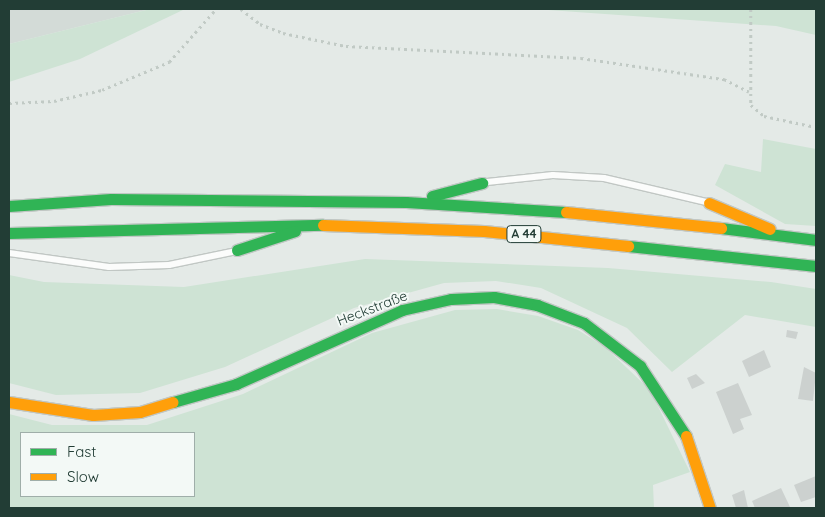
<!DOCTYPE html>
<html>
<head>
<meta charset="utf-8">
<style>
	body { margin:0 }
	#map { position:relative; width:825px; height:517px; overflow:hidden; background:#e4eae7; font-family:Quicksand,sans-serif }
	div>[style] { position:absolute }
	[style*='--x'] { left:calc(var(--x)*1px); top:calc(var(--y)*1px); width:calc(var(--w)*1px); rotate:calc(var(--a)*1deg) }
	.built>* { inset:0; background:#d3dbd7 }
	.green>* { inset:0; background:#cee3d4 }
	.building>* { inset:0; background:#ccd1cf }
	.path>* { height:2.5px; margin-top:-1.25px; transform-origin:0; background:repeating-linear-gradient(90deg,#c1cac5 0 2.5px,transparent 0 6.5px) }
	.roads { filter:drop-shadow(1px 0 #c1c7c4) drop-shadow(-1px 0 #c1c7c4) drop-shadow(0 1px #c1c7c4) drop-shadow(0 -1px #c1c7c4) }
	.lane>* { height:6px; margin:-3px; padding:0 3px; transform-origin:3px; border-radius:3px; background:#fbfcfb }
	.fast>* { height:11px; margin:-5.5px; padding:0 5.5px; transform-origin:5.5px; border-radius:5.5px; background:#30b455 }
	.slow>* { height:11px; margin:-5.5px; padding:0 5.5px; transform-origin:5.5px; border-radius:5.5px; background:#ff9f0a }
	span { translate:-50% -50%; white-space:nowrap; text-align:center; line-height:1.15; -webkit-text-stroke:4px #f3f9f6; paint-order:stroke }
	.shield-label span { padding:1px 4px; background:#f3f9f6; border:1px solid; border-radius:4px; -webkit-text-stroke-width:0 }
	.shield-label { font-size:12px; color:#223d35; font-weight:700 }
	.street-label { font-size:14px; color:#223d35 }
	.frame { position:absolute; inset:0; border:10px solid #223d35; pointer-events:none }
	.legend { position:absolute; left:20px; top:432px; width:175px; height:65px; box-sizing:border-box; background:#f3f9f6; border:1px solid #9faea9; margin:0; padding:6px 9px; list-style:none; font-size:15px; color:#223d35 }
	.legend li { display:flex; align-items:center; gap:10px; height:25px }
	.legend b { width:25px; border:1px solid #9faea9 }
</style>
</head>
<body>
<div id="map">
	<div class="built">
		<i style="clip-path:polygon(9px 9px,150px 9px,9px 44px)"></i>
	</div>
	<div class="green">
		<i style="clip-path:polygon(150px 9px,185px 9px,80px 59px,9px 82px,9px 44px)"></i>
		<i style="clip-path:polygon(534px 9px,816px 9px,816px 35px,776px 26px)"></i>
		<i style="clip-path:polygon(763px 139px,816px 149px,816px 226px,785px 224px,715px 185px,725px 164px,761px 172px)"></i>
		<i style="clip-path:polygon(365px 259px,608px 268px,771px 282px,816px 289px,816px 327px,745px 315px,672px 372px,627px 328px,541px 288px,496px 281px,444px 283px,354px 308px,225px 367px,140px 393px,56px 395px,9px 383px,9px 275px,44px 282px,184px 287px)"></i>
		<i style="clip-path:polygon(evenodd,497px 309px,538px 316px,578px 330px,605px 347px,650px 390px,690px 472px,653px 485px,654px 508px,9px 508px,9px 414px,52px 425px,147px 425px,243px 394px,372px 333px,455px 310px,497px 309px,21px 433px,194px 433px,194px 496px,21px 496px,21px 433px)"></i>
	</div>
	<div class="building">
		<i style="clip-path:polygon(787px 330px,798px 332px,796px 339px,786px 337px)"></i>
		<i style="clip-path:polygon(764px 350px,771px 367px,749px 377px,742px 361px)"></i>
		<i style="clip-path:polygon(804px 367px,816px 373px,813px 401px,798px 399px)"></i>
		<i style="clip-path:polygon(696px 374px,705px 383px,692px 389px,687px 378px)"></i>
		<i style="clip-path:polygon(738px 383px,752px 415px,740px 419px,744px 429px,733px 434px,716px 392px)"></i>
		<i style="clip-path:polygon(816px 476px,816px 497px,801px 502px,794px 485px)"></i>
		<i style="clip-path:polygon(781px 488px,790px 507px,755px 508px,752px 501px)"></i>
		<i style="clip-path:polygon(744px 490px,748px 508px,736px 508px,732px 495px)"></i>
	</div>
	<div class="path">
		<i style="--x:241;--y:9;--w:24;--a:38"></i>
		<i style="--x:260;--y:24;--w:25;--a:21"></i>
		<i style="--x:283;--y:33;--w:64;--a:11.7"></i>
		<i style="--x:346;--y:46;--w:235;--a:2.9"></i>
		<i style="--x:581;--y:58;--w:145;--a:8.4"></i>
		<i style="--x:724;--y:79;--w:28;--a:27"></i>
		<i style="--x:751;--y:9;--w:96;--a:90"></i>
		<i style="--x:751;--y:105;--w:17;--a:40"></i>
		<i style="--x:764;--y:116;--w:53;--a:11.9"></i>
		<i style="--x:9;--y:103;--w:45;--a:-2.5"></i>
		<i style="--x:54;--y:101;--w:49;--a:-12.9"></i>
		<i style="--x:102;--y:90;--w:73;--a:-22.7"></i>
		<i style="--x:169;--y:62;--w:71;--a:-48.4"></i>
	</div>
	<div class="roads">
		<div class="lane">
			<i style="--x:487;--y:182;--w:66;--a:-6.1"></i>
			<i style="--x:553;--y:175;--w:51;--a:3.4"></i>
			<i style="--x:604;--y:178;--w:105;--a:13.2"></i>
			<i style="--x:9;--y:253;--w:101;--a:8"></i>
			<i style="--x:109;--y:267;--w:60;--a:-1.9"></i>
			<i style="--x:169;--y:265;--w:64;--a:-11.7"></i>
		</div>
		<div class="fast">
			<i style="--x:432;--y:196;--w:52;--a:-14.6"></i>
			<i style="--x:9;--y:206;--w:102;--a:-3.9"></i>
			<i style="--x:111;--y:199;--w:295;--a:0.6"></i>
			<i style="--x:406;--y:202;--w:160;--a:3.6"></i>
			<i style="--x:721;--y:228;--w:96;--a:7.2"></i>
			<i style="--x:9;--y:233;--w:314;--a:-1.5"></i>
			<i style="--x:628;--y:246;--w:189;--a:6.1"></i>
			<i style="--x:237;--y:250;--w:61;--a:-18.1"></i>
			<i style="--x:173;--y:402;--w:66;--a:-15.9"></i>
			<i style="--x:236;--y:384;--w:182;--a:-24"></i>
			<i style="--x:402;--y:310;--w:50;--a:-12.7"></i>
			<i style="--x:451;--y:299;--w:43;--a:-2.7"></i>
			<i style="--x:494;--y:297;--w:44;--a:10.5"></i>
			<i style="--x:537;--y:305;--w:50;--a:21"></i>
			<i style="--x:584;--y:323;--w:71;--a:37.5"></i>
			<i style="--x:640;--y:366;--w:84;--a:56.7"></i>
		</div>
		<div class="slow">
			<i style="--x:709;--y:203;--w:66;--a:23.1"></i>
			<i style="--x:566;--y:212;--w:156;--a:5.9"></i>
			<i style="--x:323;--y:225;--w:161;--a:2.1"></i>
			<i style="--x:484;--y:231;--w:145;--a:5.9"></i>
			<i style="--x:9;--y:402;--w:85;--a:8.8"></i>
			<i style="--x:93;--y:415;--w:47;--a:-3.7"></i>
			<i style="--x:140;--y:412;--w:34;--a:-17"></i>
			<i style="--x:686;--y:436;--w:76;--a:71.6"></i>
		</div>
	</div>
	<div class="shield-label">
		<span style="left:524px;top:234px">A 44</span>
	</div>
	<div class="street-label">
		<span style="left:372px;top:308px;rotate:-21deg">Heckstraße</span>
	</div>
	<div class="frame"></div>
	<ul class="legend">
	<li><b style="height:6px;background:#30b455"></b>Fast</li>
	<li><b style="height:6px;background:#ff9f0a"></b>Slow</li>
	</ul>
</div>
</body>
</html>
